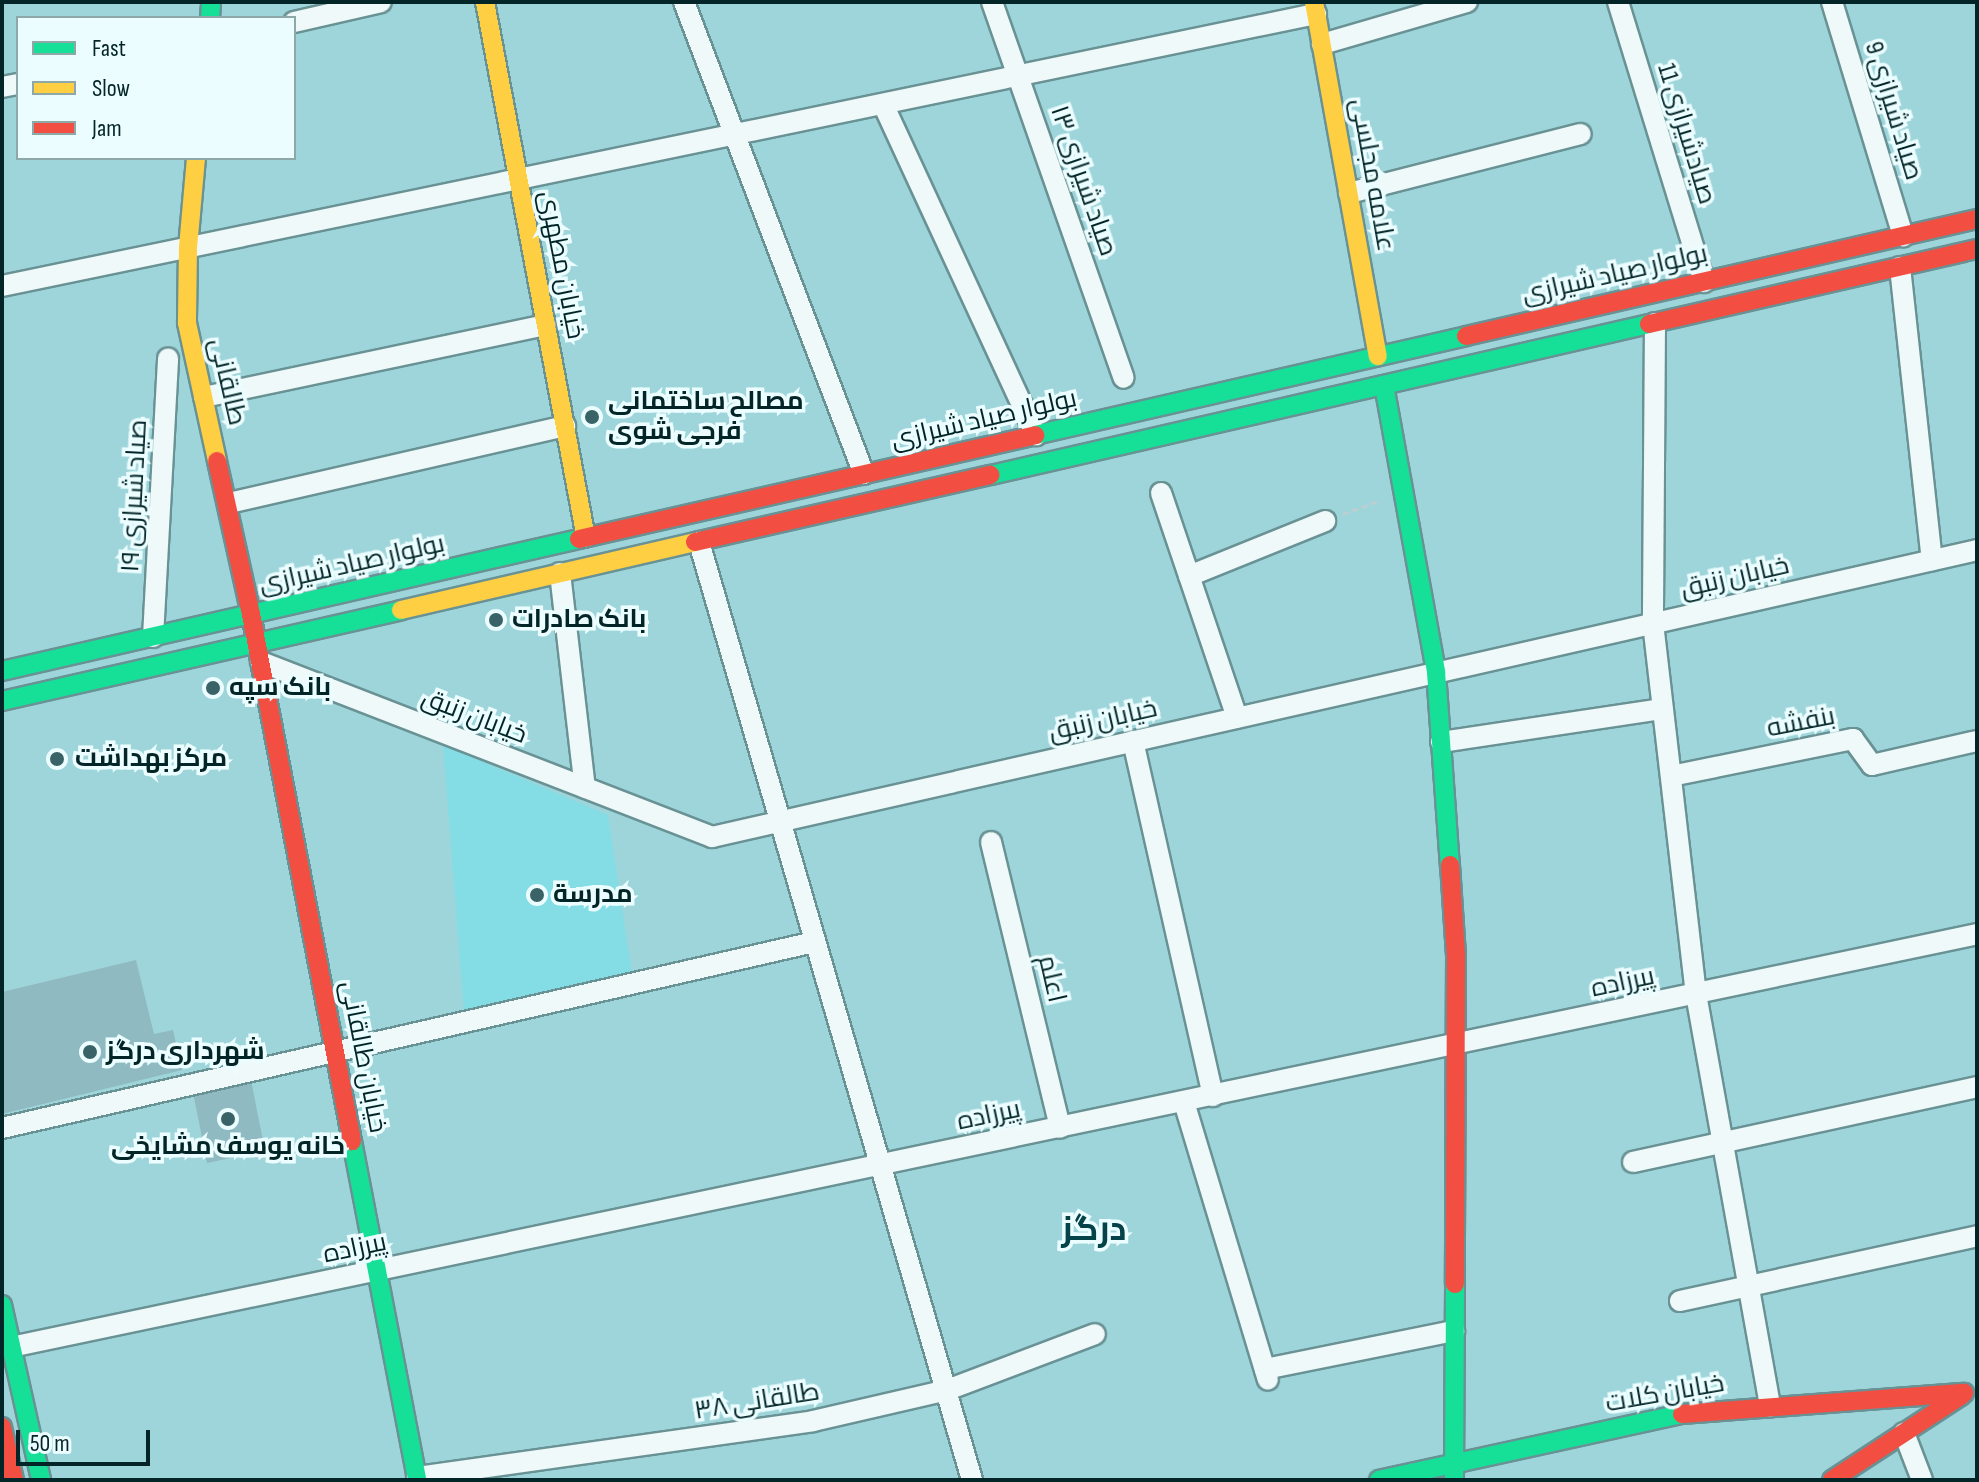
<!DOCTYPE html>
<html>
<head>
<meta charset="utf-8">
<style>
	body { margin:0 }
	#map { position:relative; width:1979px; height:1482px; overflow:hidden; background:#9ed5da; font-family:"Sofia Sans Condensed",Cairo,sans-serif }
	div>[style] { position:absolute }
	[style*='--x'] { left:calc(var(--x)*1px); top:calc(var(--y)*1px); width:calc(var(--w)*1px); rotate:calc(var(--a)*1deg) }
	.built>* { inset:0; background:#84dde4 }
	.building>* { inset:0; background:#90bac2 }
	.path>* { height:3px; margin-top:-1.5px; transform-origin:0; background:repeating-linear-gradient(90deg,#bdced0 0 6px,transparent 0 10px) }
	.roads { filter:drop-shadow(2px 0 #699295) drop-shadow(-2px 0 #699295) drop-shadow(0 2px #699295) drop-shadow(0 -2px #699295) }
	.street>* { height:20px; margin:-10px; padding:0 10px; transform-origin:10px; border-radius:10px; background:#f0f9f9 }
	.fast>* { height:18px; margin:-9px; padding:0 9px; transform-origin:9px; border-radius:9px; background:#16e098 }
	.slow>* { height:18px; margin:-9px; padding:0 9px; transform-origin:9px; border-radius:9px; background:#ffcf43 }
	.jam>* { height:18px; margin:-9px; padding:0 9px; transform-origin:9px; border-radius:9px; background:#f24e42 }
	.dots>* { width:22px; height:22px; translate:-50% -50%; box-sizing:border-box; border:4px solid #ebfdff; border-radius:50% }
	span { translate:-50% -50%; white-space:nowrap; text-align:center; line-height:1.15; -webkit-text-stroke:7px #ebfdff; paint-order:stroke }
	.street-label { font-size:26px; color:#032527 }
	.poi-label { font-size:26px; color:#032527; font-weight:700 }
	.left { translate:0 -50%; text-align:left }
	.district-label { font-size:34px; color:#044347; font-weight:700 }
	.frame { position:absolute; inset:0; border:4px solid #032527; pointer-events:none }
	.legend { position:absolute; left:16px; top:16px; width:280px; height:144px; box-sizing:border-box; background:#ebfdff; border:2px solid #8ea7a9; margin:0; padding:10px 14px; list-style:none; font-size:24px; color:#032527 }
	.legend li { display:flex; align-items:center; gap:16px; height:40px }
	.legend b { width:40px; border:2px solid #8ea7a9 }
	.scale { position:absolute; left:16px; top:1430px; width:134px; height:36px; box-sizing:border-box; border:4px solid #032527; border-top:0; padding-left:10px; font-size:24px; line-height:28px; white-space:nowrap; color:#032527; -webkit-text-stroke:6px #ebfdff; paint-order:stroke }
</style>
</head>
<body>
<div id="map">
	<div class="built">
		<i style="clip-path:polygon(443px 745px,608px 815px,632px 974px,464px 1013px)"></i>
	</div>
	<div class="building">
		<i style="clip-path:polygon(136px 960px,154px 1034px,173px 1030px,182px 1070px,2px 1114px,2px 992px)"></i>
		<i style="clip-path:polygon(250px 1075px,265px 1151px,207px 1163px,192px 1087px)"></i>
	</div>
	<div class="path">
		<i style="--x:1343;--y:514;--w:40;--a:-20.2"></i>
	</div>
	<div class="roads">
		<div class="street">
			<i style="--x:684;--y:2;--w:505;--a:69.13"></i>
			<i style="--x:992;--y:2;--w:398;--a:70.7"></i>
			<i style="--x:1618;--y:2;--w:293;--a:72.9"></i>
			<i style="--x:1832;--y:2;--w:245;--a:73.1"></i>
			<i style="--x:294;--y:22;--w:89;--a:-12.9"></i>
			<i style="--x:1322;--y:44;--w:151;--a:-16.2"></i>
			<i style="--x:2;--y:87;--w:16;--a:-11"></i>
			<i style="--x:883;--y:104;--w:365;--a:65.2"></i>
			<i style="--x:1349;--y:193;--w:239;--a:-14.3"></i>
			<i style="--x:1900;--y:267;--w:295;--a:83.8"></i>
			<i style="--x:2;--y:286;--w:1342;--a:-11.7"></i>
			<i style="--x:1655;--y:323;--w:300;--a:90.4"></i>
			<i style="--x:1653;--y:623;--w:373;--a:83.4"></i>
			<i style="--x:1696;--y:994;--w:419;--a:79.8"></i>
			<i style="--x:204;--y:397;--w:349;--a:-11.9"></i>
			<i style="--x:1161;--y:493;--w:237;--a:71.3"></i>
			<i style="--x:229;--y:503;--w:345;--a:-12.9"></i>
			<i style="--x:699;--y:542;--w:977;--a:73.77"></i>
			<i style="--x:560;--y:573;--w:216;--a:83.4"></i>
			<i style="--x:1189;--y:576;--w:147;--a:-22"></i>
			<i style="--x:153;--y:637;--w:279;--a:-86.9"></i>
			<i style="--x:261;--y:662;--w:484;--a:21.2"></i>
			<i style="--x:712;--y:837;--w:1297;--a:-12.78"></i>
			<i style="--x:1133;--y:741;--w:364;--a:77.3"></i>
			<i style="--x:1441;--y:742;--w:224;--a:-8.5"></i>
			<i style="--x:1671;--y:776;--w:186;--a:-11.5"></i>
			<i style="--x:1853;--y:739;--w:32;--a:54"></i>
			<i style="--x:1872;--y:765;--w:108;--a:-12.9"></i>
			<i style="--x:991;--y:842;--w:294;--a:76.4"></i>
			<i style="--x:1184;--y:1102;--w:290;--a:73.2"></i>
			<i style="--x:2;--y:1128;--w:833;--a:-12.9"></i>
			<i style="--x:1633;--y:1162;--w:352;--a:-12.3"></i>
			<i style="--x:1680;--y:1301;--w:304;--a:-12.3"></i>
			<i style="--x:11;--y:1347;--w:2009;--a:-11.86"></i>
			<i style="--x:1265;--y:1369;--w:193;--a:-11.4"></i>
			<i style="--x:1904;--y:1433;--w:50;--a:69"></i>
			<i style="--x:417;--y:1477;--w:400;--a:-8"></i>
			<i style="--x:813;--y:1421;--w:138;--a:-13"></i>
			<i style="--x:947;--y:1390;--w:158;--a:-20.7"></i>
		</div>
		<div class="fast">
			<i style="--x:210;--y:18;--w:16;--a:-86"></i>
			<i style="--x:1384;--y:385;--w:292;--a:79.7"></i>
			<i style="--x:1436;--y:672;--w:194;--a:85.9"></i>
			<i style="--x:1035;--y:435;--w:442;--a:-12.9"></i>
			<i style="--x:991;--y:475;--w:675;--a:-12.92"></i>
			<i style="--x:2;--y:671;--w:592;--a:-12.89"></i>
			<i style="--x:2;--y:701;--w:409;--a:-12.8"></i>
			<i style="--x:352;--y:1141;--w:345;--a:79.1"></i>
			<i style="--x:2;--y:1305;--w:179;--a:77.4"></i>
			<i style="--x:1379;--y:1480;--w:310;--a:-12.3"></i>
			<i style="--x:1454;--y:1480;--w:196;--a:-89.7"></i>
		</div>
		<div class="slow">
			<i style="--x:485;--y:2;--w:545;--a:79.33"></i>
			<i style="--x:1314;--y:2;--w:360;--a:79.8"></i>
			<i style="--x:196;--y:158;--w:89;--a:95.1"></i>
			<i style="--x:188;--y:247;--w:76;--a:90.8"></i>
			<i style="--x:187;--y:323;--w:141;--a:77.7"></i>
			<i style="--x:401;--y:610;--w:302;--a:-13"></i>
		</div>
		<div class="jam">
			<i style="--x:1649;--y:324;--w:336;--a:-12.9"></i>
			<i style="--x:1466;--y:336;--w:524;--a:-12.9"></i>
			<i style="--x:217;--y:461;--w:157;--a:77.5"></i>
			<i style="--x:251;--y:614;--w:537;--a:79.15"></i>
			<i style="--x:579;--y:539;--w:468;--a:-12.8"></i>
			<i style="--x:695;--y:542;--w:303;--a:-12.8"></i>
			<i style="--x:1450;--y:865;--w:91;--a:86.2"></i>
			<i style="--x:1456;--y:956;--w:328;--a:90.2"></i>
			<i style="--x:1682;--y:1414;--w:283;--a:-4.3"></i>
			<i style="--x:2;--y:1427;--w:54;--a:77.2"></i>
			<i style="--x:1832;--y:1480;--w:155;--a:-33.2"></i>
		</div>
	</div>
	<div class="dots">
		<i style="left:592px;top:417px;background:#396366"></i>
		<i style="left:496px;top:620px;background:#396366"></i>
		<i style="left:213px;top:688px;background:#396366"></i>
		<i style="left:57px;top:759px;background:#396366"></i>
		<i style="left:537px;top:895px;background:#396366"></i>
		<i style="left:90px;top:1052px;background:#396366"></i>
		<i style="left:228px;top:1119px;background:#396366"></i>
	</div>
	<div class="street-label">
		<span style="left:1893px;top:111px;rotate:73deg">صیاد شیرازی 9</span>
		<span style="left:1686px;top:134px;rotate:73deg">صیادشیرازی 11</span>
		<span style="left:1372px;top:175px;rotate:80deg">علامه مجلسی</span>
		<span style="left:1083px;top:181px;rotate:71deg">صیاد شیرازی ۱۳</span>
		<span style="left:561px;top:265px;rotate:79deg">خیابان مطهری</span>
		<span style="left:1615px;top:275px;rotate:-13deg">بولوار صیاد شیرازی</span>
		<span style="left:227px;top:382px;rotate:77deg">طالقانی</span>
		<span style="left:984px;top:420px;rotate:-13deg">بولوار صیاد شیرازی</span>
		<span style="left:135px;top:496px;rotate:-87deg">صیاد شیرازی ۱۹</span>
		<span style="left:352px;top:565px;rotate:-13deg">بولوار صیاد شیرازی</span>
		<span style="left:1735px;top:578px;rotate:-13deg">خیابان زنبق</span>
		<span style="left:474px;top:717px;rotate:21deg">خیابان زنبق</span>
		<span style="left:1103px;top:721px;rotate:-13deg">خیابان زنبق</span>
		<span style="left:1801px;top:723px;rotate:-11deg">بنفشه</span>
		<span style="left:1051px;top:979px;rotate:77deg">اعلم</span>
		<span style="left:1623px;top:983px;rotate:-12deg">پیرزاده</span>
		<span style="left:363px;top:1057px;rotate:79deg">خیابان طالقانی</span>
		<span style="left:989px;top:1116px;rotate:-12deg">پیرزاده</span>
		<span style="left:355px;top:1249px;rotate:-12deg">پیرزاده</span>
		<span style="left:1665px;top:1394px;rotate:-10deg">خیابان کلات</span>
		<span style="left:757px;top:1402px;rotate:-9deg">طالقانی ۳۸</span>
	</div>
	<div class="poi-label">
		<span class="left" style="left:608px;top:417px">مصالح ساختمانی<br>فرجی شوی</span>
		<span class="left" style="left:512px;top:620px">بانک صادرات</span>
		<span class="left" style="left:229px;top:688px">بانک سپه</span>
		<span class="left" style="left:75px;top:759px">مرکز بهداشت</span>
		<span class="left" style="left:553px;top:895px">مدرسة</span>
		<span class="left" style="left:106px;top:1052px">شهرداری درگز</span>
		<span style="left:228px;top:1147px">خانه یوسف مشایخی</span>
	</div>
	<div class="district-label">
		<span style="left:1094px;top:1230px">درگز</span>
	</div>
	<div class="frame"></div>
	<ul class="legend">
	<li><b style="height:10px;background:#16e098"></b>Fast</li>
	<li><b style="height:10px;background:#ffcf43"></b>Slow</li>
	<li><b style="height:10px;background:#f24e42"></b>Jam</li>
	</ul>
	<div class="scale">50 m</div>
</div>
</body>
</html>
